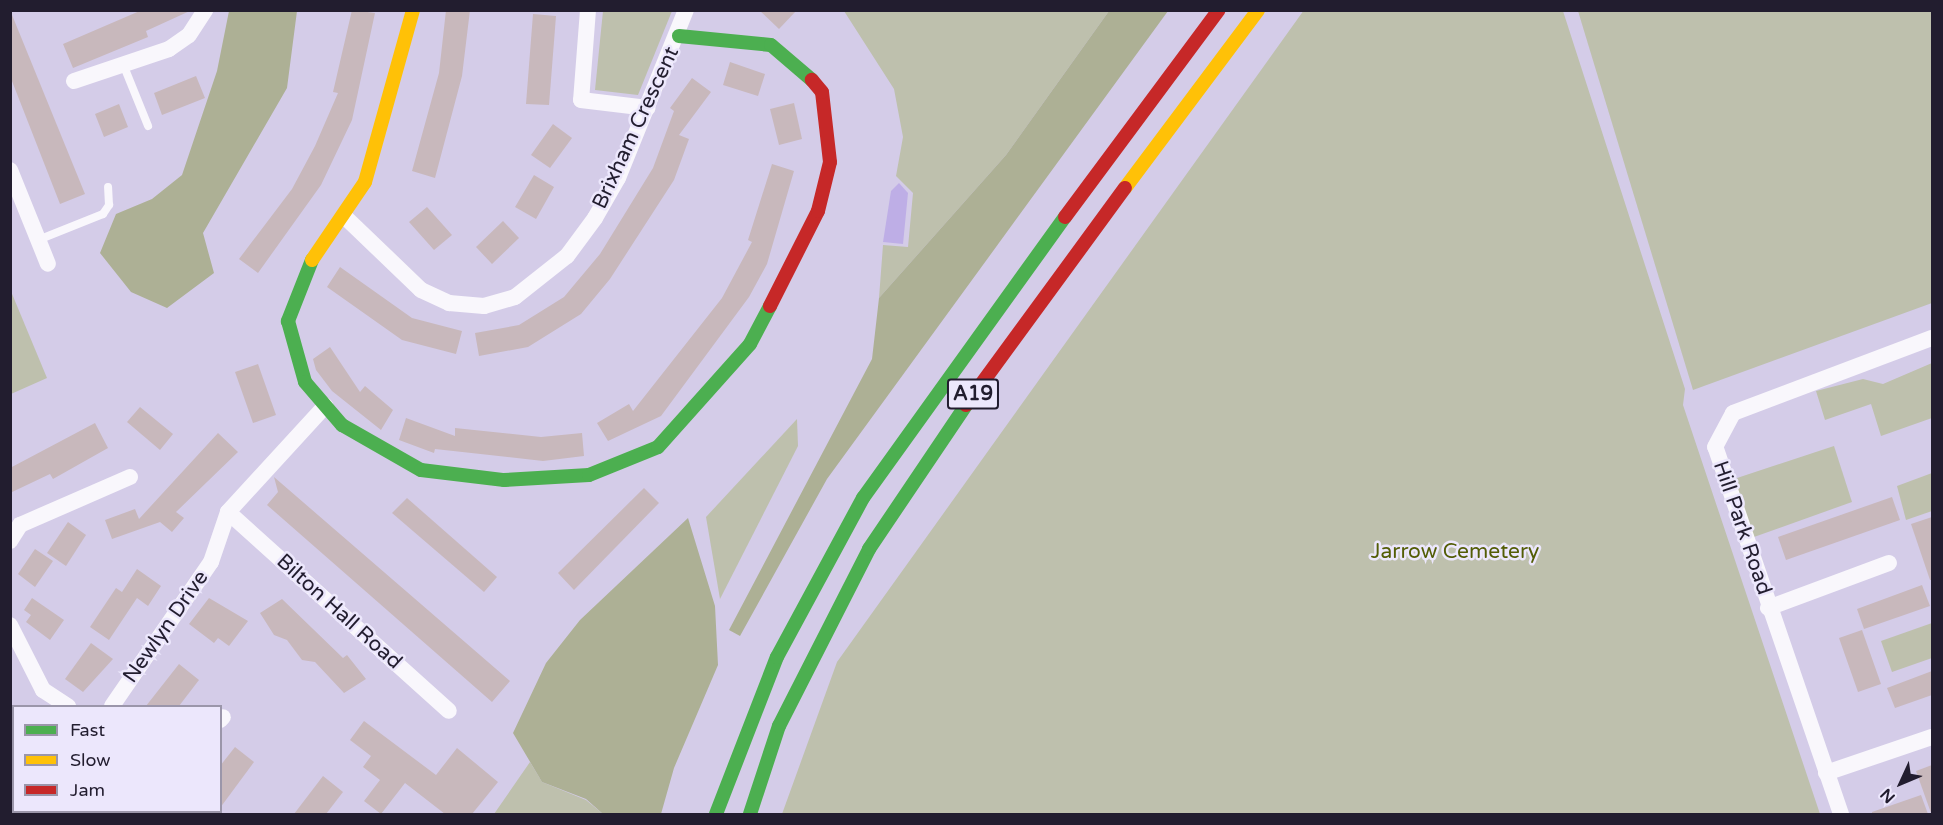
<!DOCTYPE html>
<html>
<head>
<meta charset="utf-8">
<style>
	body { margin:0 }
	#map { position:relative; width:1943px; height:825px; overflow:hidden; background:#d4cce8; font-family:"Varela Round",sans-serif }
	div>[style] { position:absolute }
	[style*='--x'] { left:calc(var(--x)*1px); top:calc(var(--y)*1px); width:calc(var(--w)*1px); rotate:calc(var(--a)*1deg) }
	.green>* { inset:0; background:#bec0ad }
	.forest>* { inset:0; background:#adb095 }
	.water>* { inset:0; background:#beaee6 }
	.building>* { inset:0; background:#c8b8bc }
	.lane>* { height:8px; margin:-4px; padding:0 4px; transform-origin:4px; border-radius:4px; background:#f9f7fc }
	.street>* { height:16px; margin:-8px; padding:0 8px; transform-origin:8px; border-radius:8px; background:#f9f7fc }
	.fast>* { height:14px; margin:-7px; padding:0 7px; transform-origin:7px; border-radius:7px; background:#4caf50 }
	.slow>* { height:14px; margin:-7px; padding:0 7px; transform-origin:7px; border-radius:7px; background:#ffc107 }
	.jam>* { height:14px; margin:-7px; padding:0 7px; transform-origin:7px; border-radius:7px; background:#c62828 }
	span { translate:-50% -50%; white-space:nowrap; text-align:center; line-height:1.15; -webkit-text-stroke:5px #ece7fc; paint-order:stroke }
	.shield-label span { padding:2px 4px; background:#ece7fc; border:2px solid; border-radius:4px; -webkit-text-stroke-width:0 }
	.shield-label { font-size:20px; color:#221d2f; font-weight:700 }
	.street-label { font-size:21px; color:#221d2f }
	.park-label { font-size:21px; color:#535d06 }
	.frame { position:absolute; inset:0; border:12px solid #221d2f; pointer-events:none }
	.legend { position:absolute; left:12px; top:705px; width:210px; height:108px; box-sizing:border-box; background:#ece7fc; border:2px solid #9b96aa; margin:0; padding:8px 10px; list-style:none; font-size:18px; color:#221d2f }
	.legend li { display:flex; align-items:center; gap:12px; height:30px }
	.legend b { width:30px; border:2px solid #9b96aa }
	.north { position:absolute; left:1871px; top:753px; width:60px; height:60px; -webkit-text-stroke:4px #ece7fc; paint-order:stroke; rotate:226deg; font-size:16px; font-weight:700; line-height:24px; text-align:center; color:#221d2f }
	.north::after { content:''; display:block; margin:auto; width:21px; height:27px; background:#221d2f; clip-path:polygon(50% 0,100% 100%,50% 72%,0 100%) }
</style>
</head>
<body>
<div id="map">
	<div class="green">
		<i style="clip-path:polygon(1304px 10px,1563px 11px,1685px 389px,1683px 405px,1820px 814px,782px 814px,837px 662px)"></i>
		<i style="clip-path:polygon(603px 11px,672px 11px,638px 95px,595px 90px)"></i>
		<i style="clip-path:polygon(844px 11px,1109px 11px,1006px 155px,879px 298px,883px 245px,908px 247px,913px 193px,896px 176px,903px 137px,894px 89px)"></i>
		<i style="clip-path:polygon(1578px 11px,1932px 11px,1932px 303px,1693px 390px)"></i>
		<i style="clip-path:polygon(10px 289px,47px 378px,11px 394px,10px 394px)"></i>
		<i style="clip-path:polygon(1932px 363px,1932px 418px,1881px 436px,1871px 404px,1825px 420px,1816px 391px,1863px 379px,1883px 384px)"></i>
		<i style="clip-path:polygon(797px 419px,798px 446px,720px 599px,706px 517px)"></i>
		<i style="clip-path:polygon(1834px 446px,1852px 502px,1754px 537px,1734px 479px)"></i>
		<i style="clip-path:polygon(1932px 473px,1932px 511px,1906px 520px,1897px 486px)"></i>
		<i style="clip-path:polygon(1932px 623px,1932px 658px,1892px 672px,1881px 641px)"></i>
		<i style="clip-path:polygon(530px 762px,542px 782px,586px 800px,603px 814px,494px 814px)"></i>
	</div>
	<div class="forest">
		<i style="clip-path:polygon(229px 11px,297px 11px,287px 88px,203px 233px,214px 273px,167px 308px,131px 292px,100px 253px,116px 214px,152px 199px,182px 175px,217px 71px)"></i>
		<i style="clip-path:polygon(1109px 11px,1168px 11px,827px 479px,740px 636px,729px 630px,872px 359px,879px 298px,1006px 155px)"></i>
		<i style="clip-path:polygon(688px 518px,715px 606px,718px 665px,674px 768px,661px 814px,603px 814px,586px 799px,542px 782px,513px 733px,546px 663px,580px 620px)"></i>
	</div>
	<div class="water">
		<i style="clip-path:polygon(899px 183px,908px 193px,903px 244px,883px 242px,891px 191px)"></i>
	</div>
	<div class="building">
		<i style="clip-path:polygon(10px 10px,85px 194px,60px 204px,10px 76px)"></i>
		<i style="clip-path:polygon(142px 10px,192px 10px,146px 31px,148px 37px,73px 68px,63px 44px)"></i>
		<i style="clip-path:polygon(352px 10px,375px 13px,352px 120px,321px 185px,258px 273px,239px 259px,292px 189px,315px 146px,338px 93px,333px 92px)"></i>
		<i style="clip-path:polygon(446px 10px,470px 10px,462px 76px,435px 178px,412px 171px,439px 73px)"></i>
		<i style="clip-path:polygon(759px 10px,797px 10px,779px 29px)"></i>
		<i style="clip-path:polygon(533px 14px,556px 16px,549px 105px,526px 104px)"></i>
		<i style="clip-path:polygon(730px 62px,765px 74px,758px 96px,723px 85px)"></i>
		<i style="clip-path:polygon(196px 76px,205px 98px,162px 115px,154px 93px)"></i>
		<i style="clip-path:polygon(692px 78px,711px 92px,679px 135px,689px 139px,674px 180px,610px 279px,581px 314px,528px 347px,479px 356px,475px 333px,519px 325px,564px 297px,600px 254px,653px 168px,674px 111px,670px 108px)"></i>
		<i style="clip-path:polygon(794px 103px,802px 139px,779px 145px,770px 109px)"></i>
		<i style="clip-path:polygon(119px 104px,128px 127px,104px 137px,95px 114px)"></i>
		<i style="clip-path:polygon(553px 124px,572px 138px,550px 168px,531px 155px)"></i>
		<i style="clip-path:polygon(772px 164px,794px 171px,767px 264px,749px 297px,661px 416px,608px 441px,597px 423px,629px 404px,633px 411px,722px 298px,752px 242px,748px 240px)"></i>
		<i style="clip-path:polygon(534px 175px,554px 187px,536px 219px,515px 207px)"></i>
		<i style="clip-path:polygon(427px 207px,452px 235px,434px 250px,409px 222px)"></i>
		<i style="clip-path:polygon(503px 221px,519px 238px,492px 264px,476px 247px)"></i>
		<i style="clip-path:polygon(340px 267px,412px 318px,462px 331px,456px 354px,402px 340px,327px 287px)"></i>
		<i style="clip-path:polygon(330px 347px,360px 392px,365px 386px,393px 410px,381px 430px,332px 391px,316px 370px,313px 359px)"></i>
		<i style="clip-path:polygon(258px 364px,276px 415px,253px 423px,235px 372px)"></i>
		<i style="clip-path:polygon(140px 407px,173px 434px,160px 450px,127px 422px)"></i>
		<i style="clip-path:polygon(406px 418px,455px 436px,455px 428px,541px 437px,582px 433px,584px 456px,543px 461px,435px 449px,434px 453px,399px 440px)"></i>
		<i style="clip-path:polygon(95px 423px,108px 448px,53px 479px,50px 474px,10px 493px,10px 468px)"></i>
		<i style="clip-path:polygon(218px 433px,238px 452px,176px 512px,184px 518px,172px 532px,160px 522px,112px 539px,105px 520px,135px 509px,139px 519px)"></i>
		<i style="clip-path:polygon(274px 477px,510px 681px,492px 702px,267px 505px,278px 492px)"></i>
		<i style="clip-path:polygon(644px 488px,659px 503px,574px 590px,558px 573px)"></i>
		<i style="clip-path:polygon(1892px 497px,1900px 520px,1786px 560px,1778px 537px)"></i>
		<i style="clip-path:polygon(407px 498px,497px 577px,484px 592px,392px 513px)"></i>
		<i style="clip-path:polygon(1932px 517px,1932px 580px,1930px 580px,1911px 524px)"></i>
		<i style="clip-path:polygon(68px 522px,86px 535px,66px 566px,47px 553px)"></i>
		<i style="clip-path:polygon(35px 549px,53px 561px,35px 587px,18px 574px)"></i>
		<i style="clip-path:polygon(137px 569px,161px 586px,148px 606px,137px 598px,109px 640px,90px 627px,116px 588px,122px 592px)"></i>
		<i style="clip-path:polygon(1922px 585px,1930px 606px,1864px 629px,1857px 609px)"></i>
		<i style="clip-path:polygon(32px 598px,64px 620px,50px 640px,26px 622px,31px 615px,24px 610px)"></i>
		<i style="clip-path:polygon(209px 598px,248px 621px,229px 646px,218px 638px,214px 643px,189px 624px)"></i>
		<i style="clip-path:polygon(282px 599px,343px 658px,347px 655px,366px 679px,344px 693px,315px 662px,302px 660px,287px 640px,274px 635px,260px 613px)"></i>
		<i style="clip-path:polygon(1862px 630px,1881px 684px,1858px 692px,1839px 638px)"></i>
		<i style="clip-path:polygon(91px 643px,113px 659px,83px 692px,65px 679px)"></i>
		<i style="clip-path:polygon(179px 664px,199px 680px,179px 706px,146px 706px)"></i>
		<i style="clip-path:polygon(1932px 671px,1932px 695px,1895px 708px,1887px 688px)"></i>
		<i style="clip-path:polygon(364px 721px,436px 775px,457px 748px,498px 782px,472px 814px,445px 814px,405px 783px,381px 814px,364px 801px,380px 780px,363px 767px,371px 756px,350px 740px)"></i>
		<i style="clip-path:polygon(235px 747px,254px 762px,220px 808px,220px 766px)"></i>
		<i style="clip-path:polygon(1932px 765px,1932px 812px,1931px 813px,1916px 771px)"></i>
		<i style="clip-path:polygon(323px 776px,343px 792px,326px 814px,294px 814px)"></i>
		<i style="clip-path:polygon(1921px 795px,1928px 814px,1872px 814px,1872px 812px)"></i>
	</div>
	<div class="lane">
		<i style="--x:123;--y:64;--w:67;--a:68"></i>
		<i style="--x:38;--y:240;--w:70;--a:-21.8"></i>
		<i style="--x:103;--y:214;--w:11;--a:-56"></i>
		<i style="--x:109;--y:205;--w:18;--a:-93"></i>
	</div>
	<div class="street">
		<i style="--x:588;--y:10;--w:90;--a:94.4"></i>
		<i style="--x:581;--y:100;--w:67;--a:6.8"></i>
		<i style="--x:74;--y:81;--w:100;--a:-18.6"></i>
		<i style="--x:169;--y:49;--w:24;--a:-35"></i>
		<i style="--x:189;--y:35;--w:30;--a:-57"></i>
		<i style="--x:10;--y:170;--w:101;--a:68"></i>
		<i style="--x:345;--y:217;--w:105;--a:43.8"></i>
		<i style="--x:421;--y:290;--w:31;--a:25"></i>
		<i style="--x:449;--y:303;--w:35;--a:5"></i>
		<i style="--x:484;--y:306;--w:32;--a:-16"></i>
		<i style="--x:515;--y:297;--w:66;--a:-38.3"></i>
		<i style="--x:567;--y:256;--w:47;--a:-53.6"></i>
		<i style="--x:595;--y:218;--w:46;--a:-60.1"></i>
		<i style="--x:618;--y:178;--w:181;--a:-68"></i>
		<i style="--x:228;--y:512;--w:297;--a:42"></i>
		<i style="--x:10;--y:541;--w:19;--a:-58"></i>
		<i style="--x:20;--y:525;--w:120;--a:-23.6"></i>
		<i style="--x:1768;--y:608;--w:129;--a:-20.4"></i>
		<i style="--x:10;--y:625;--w:73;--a:63.1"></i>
		<i style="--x:43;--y:690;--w:30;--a:33"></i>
		<i style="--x:112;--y:706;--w:175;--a:-55.5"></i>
		<i style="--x:211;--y:562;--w:53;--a:-71.2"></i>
		<i style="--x:228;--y:512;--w:144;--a:-47.5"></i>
		<i style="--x:220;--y:720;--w:4;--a:-45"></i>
		<i style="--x:1826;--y:773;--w:112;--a:-18.8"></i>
		<i style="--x:67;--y:814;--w:2;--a:-90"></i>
		<i style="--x:146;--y:814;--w:4;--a:-34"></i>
		<i style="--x:1841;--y:814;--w:388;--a:-108.9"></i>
		<i style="--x:1715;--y:447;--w:38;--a:-62"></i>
		<i style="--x:1733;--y:413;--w:213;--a:-20.7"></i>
	</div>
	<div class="fast">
		<i style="--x:679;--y:36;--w:92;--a:5.6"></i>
		<i style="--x:771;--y:45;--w:54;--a:40.5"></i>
		<i style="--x:312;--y:260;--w:66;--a:111.5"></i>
		<i style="--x:288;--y:321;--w:63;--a:74.4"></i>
		<i style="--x:305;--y:382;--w:57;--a:49.3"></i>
		<i style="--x:342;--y:425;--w:91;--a:29.7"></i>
		<i style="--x:421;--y:470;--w:84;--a:6.9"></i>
		<i style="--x:504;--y:480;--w:85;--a:-3.4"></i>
		<i style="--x:589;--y:475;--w:74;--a:-22.1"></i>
		<i style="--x:658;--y:447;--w:138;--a:-48.2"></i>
		<i style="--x:750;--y:344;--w:43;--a:-62.2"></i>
		<i style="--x:716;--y:814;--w:168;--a:-68.8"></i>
		<i style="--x:777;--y:657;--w:181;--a:-61.6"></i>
		<i style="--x:863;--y:498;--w:346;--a:-54.3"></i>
		<i style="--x:750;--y:814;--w:93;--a:-71.8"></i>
		<i style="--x:779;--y:726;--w:199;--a:-63"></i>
		<i style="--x:869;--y:549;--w:174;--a:-56"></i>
	</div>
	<div class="slow">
		<i style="--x:1125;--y:188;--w:222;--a:-53.2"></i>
		<i style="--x:312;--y:260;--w:94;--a:-55.8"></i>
		<i style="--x:365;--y:182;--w:179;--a:-74.4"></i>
	</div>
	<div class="jam">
		<i style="--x:1065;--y:217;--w:258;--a:-53.4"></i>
		<i style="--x:770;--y:306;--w:106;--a:-63.2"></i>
		<i style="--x:818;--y:211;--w:50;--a:-76.2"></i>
		<i style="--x:830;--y:162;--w:70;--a:-96.5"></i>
		<i style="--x:822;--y:92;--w:16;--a:-130"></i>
		<i style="--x:966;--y:405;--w:269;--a:-53.8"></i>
	</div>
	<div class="shield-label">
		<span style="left:973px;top:394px">A19</span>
	</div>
	<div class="street-label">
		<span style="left:636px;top:128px;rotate:-65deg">Brixham Crescent</span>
		<span style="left:1742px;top:528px;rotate:71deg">Hill Park Road</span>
		<span style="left:339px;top:612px;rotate:42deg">Bilton Hall Road</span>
		<span style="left:166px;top:627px;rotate:-55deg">Newlyn Drive</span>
	</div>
	<div class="park-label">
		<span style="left:1455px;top:552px">Jarrow Cemetery</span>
	</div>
	<div class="frame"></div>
	<ul class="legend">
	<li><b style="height:8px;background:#4caf50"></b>Fast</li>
	<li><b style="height:8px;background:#ffc107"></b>Slow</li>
	<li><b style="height:8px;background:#c62828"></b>Jam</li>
	</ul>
	<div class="north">N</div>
</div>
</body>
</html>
